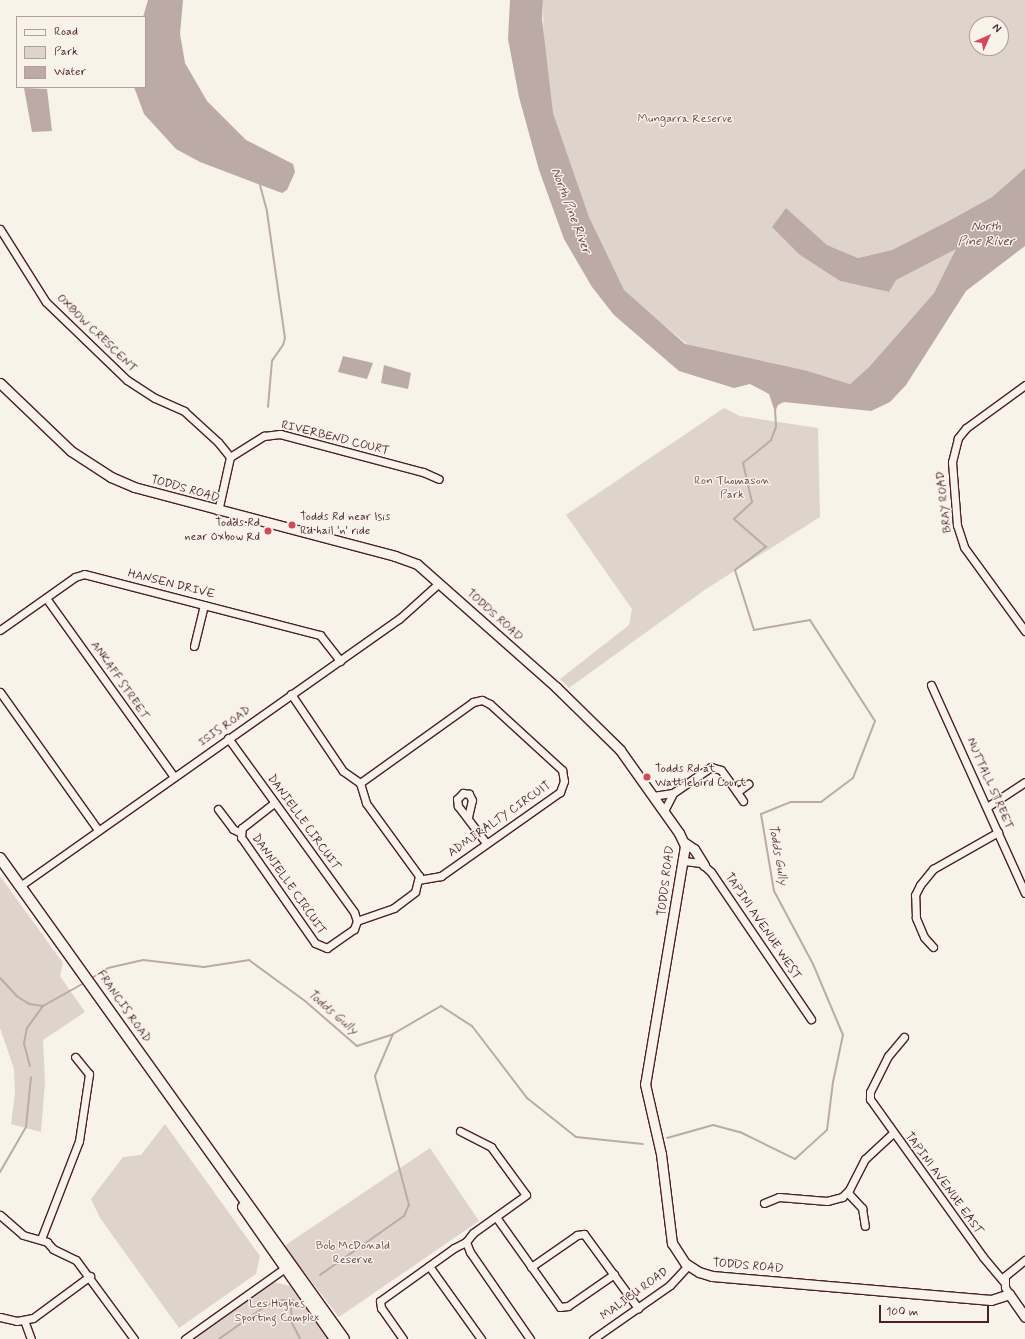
<!DOCTYPE html>
<html>
<head>
<meta charset="utf-8">
<style>
	body { margin:0 }
	#map { position:relative; width:1025px; height:1339px; overflow:hidden; background:#f7f3e8; font-family:Mynerve,sans-serif }
	div>[style] { position:absolute }
	[style*='--x'] { left:calc(var(--x)*1px); top:calc(var(--y)*1px); width:calc(var(--w)*1px); rotate:calc(var(--a)*1deg) }
	.green>* { inset:0; background:#ded4cc }
	.water>* { inset:0; background:#bcaaa7 }
	.stream>* { height:2px; margin:-1px; padding:0 1px; transform-origin:1px; border-radius:1px; background:#bcaaa7 }
	.roads { filter:drop-shadow(1px 0 #4a1f2b) drop-shadow(-1px 0 #4a1f2b) drop-shadow(0 1px #4a1f2b) drop-shadow(0 -1px #4a1f2b) }
	.minor>* { height:7px; margin:-3.5px; padding:0 3.5px; transform-origin:3.5px; border-radius:3.5px; background:#f7f3e8 }
	.tertiary>* { height:9px; margin:-4.5px; padding:0 4.5px; transform-origin:4.5px; border-radius:4.5px; background:#f7f3e8 }
	.secondary>* { height:10px; margin:-5px; padding:0 5px; transform-origin:5px; border-radius:5px; background:#f7f3e8 }
	.dots>* { width:11px; height:11px; translate:-50% -50%; box-sizing:border-box; border:2px solid #f7f3e8; border-radius:50% }
	span { translate:-50% -50%; white-space:nowrap; text-align:center; line-height:1.15; -webkit-text-stroke:3px #f7f3e8; paint-order:stroke }
	.park-label { font-size:12px; color:#6f4c53 }
	.street-label { font-size:12px; color:#4a1f2b }
	.poi-label { font-size:12px; color:#4a1f2b }
	.left { translate:0 -50%; text-align:left }
	.right { translate:-100% -50%; text-align:right }
	.water-label { font-size:13px; color:#6c4950; font-style:italic }
	.legend { position:absolute; left:16px; top:16px; width:130px; height:72px; box-sizing:border-box; background:#f7f3e8; border:1px solid #b29e9c; margin:0; padding:5px 7px; list-style:none; font-size:12px; color:#4a1f2b }
	.legend li { display:flex; align-items:center; gap:8px; height:20px }
	.legend b { width:20px; border:1px solid #b29e9c }
	.north { position:absolute; left:969px; top:16px; width:40px; height:40px; box-sizing:border-box; background:#f7f3e8; border:1px solid #b29e9c; border-radius:50%; rotate:45deg; font-size:11px; font-weight:700; line-height:16px; text-align:center; color:#4a1f2b }
	.north::after { content:''; display:block; margin:auto; width:14px; height:18px; background:#d1495b; clip-path:polygon(50% 0,100% 100%,50% 72%,0 100%) }
	.scale { position:absolute; left:879px; top:1305px; width:110px; height:18px; box-sizing:border-box; border:2px solid #4a1f2b; border-top:0; padding-left:5px; font-size:12px; line-height:14px; white-space:nowrap; color:#4a1f2b; -webkit-text-stroke:3px #f7f3e8; paint-order:stroke }
</style>
</head>
<body>
<div id="map">
	<div class="green">
		<i style="clip-path:polygon(evenodd,543px 0,1025px 0,1025px 168px,992px 197px,946px 222px,931px 234px,918px 237px,892px 250px,858px 258px,827px 245px,786px 208px,800px 255px,840px 281px,889px 292px,895px 280px,957px 248px,934px 293px,869px 367px,850px 384px,808px 371px,695px 351px,617px 286px,589px 217px,544px 88px,543px 0,977px 24px,1001px 24px,1001px 48px,977px 48px,977px 24px)"></i>
		<i style="clip-path:polygon(724px 408px,740px 416px,818px 428px,820px 517px,706px 589px,569px 688px,560px 679px,629px 625px,632px 609px,566px 515px)"></i>
		<i style="clip-path:polygon(0 876px,63px 963px,60px 976px,85px 1012px,43px 1040px,45px 1083px,41px 1132px,11px 1124px,15px 1093px,14px 1069px,0 1028px)"></i>
		<i style="clip-path:polygon(165px 1124px,260px 1256px,256px 1274px,179px 1328px,100px 1218px,91px 1199px,123px 1157px,141px 1155px)"></i>
		<i style="clip-path:polygon(430px 1148px,479px 1221px,339px 1317px,284px 1246px)"></i>
		<i style="clip-path:polygon(274px 1282px,290px 1286px,328px 1339px,193px 1339px)"></i>
	</div>
	<div class="water">
		<i style="clip-path:polygon(148px 0,183px 0,180px 34px,185px 63px,207px 101px,246px 140px,293px 164px,295px 172px,287px 190px,282px 193px,200px 162px,176px 149px,144px 114px,134px 87px,145px 87px,143px 17px)"></i>
		<i style="clip-path:polygon(510px 0,543px 0,542px 19px,553px 113px,589px 217px,624px 290px,685px 344px,808px 371px,850px 384px,869px 367px,934px 293px,956px 249px,896px 280px,889px 292px,840px 281px,800px 255px,772px 227px,786px 208px,827px 245px,858px 258px,892px 250px,941px 225px,992px 197px,1025px 168px,1025px 246px,966px 291px,906px 385px,890px 402px,871px 411px,784px 402px,778px 405px,775px 412px,769px 394px,750px 384px,734px 388px,679px 371px,614px 315px,592px 287px,564px 239px,539px 170px,519px 97px,508px 39px)"></i>
		<i style="clip-path:polygon(24px 88px,47px 89px,52px 131px,32px 132px)"></i>
		<i style="clip-path:polygon(343px 356px,373px 363px,367px 379px,338px 372px)"></i>
		<i style="clip-path:polygon(384px 365px,411px 373px,408px 389px,381px 383px)"></i>
	</div>
	<div class="stream">
		<i style="--x:260;--y:185;--w:28;--a:75"></i>
		<i style="--x:267;--y:212;--w:127;--a:81.9"></i>
		<i style="--x:285;--y:338;--w:7;--a:106"></i>
		<i style="--x:283;--y:345;--w:19;--a:125"></i>
		<i style="--x:272;--y:361;--w:46;--a:95"></i>
		<i style="--x:0;--y:978;--w:26;--a:47"></i>
		<i style="--x:18;--y:997;--w:13;--a:32"></i>
		<i style="--x:29;--y:1004;--w:14;--a:8"></i>
		<i style="--x:43;--y:1006;--w:47;--a:-29.3"></i>
		<i style="--x:90;--y:979;--w:21;--a:-31"></i>
		<i style="--x:108;--y:968;--w:36;--a:-13"></i>
		<i style="--x:143;--y:960;--w:61;--a:6.5"></i>
		<i style="--x:204;--y:967;--w:46;--a:-8.8"></i>
		<i style="--x:249;--y:960;--w:69;--a:36.2"></i>
		<i style="--x:305;--y:1001;--w:69;--a:40.9"></i>
		<i style="--x:357;--y:1046;--w:38;--a:-18"></i>
		<i style="--x:393;--y:1034;--w:56;--a:-30.3"></i>
		<i style="--x:441;--y:1006;--w:37;--a:33"></i>
		<i style="--x:472;--y:1026;--w:91;--a:52.6"></i>
		<i style="--x:527;--y:1098;--w:63;--a:38.5"></i>
		<i style="--x:576;--y:1137;--w:67;--a:6"></i>
		<i style="--x:30;--y:1066;--w:24;--a:-105"></i>
		<i style="--x:24;--y:1043;--w:15;--a:-79"></i>
		<i style="--x:27;--y:1028;--w:27;--a:-54"></i>
		<i style="--x:667;--y:1138;--w:48;--a:-15.8"></i>
		<i style="--x:713;--y:1125;--w:28;--a:15"></i>
		<i style="--x:740;--y:1132;--w:61;--a:26.1"></i>
		<i style="--x:795;--y:1159;--w:43;--a:-42.2"></i>
		<i style="--x:827;--y:1130;--w:48;--a:-82.9"></i>
		<i style="--x:833;--y:1082;--w:48;--a:-78"></i>
		<i style="--x:843;--y:1035;--w:77;--a:-112.9"></i>
		<i style="--x:813;--y:964;--w:83;--a:-118.1"></i>
		<i style="--x:774;--y:891;--w:78;--a:-99.6"></i>
		<i style="--x:761;--y:814;--w:31;--a:-22"></i>
		<i style="--x:790;--y:802;--w:31;--a:0"></i>
		<i style="--x:821;--y:802;--w:40;--a:-37"></i>
		<i style="--x:853;--y:778;--w:61;--a:-68.9"></i>
		<i style="--x:875;--y:721;--w:120;--a:-122.8"></i>
		<i style="--x:810;--y:620;--w:57;--a:169.9"></i>
		<i style="--x:754;--y:630;--w:63;--a:-107.6"></i>
		<i style="--x:735;--y:570;--w:39;--a:-37"></i>
		<i style="--x:766;--y:547;--w:43;--a:-138.8"></i>
		<i style="--x:734;--y:519;--w:25;--a:-43"></i>
		<i style="--x:752;--y:502;--w:40;--a:-103"></i>
		<i style="--x:743;--y:463;--w:36;--a:-39"></i>
		<i style="--x:771;--y:440;--w:14;--a:-69"></i>
		<i style="--x:776;--y:427;--w:17;--a:-93"></i>
		<i style="--x:0;--y:1172;--w:52;--a:-60"></i>
		<i style="--x:26;--y:1127;--w:50;--a:-84.3"></i>
		<i style="--x:320;--y:1275;--w:103;--a:-35.1"></i>
		<i style="--x:404;--y:1216;--w:12;--a:-66"></i>
		<i style="--x:409;--y:1205;--w:133;--a:-104.8"></i>
		<i style="--x:375;--y:1076;--w:46;--a:-66.8"></i>
		<i style="--x:219;--y:1339;--w:59;--a:-35.3"></i>
		<i style="--x:267;--y:1305;--w:16;--a:-18"></i>
		<i style="--x:282;--y:1300;--w:11;--a:0"></i>
		<i style="--x:293;--y:1300;--w:4;--a:117"></i>
		<i style="--x:291;--y:1304;--w:19;--a:87"></i>
		<i style="--x:292;--y:1323;--w:18;--a:63"></i>
	</div>
	<div class="roads">
		<div class="minor">
			<i style="--x:0;--y:229;--w:86;--a:57.8"></i>
			<i style="--x:46;--y:302;--w:112;--a:43.9"></i>
			<i style="--x:127;--y:380;--w:33;--a:33"></i>
			<i style="--x:155;--y:398;--w:32;--a:24"></i>
			<i style="--x:184;--y:411;--w:46;--a:42.4"></i>
			<i style="--x:218;--y:442;--w:19;--a:51"></i>
			<i style="--x:230;--y:457;--w:55;--a:102.5"></i>
			<i style="--x:1025;--y:385;--w:73;--a:143.9"></i>
			<i style="--x:966;--y:428;--w:13;--a:129"></i>
			<i style="--x:958;--y:438;--w:25;--a:104"></i>
			<i style="--x:952;--y:462;--w:63;--a:85.5"></i>
			<i style="--x:957;--y:525;--w:23;--a:72"></i>
			<i style="--x:964;--y:547;--w:104;--a:54"></i>
			<i style="--x:230;--y:457;--w:40;--a:-32"></i>
			<i style="--x:264;--y:436;--w:16;--a:-7"></i>
			<i style="--x:280;--y:434;--w:148;--a:14.9"></i>
			<i style="--x:423;--y:472;--w:17;--a:24"></i>
			<i style="--x:46;--y:598;--w:220;--a:54.4"></i>
			<i style="--x:0;--y:630;--w:92;--a:-35.2"></i>
			<i style="--x:75;--y:577;--w:9;--a:-18"></i>
			<i style="--x:84;--y:574;--w:244;--a:14.5"></i>
			<i style="--x:320;--y:635;--w:33;--a:52"></i>
			<i style="--x:194;--y:646;--w:42;--a:-76.3"></i>
			<i style="--x:931;--y:685;--w:228;--a:65.7"></i>
			<i style="--x:0;--y:692;--w:169;--a:54.6"></i>
			<i style="--x:291;--y:694;--w:93;--a:56"></i>
			<i style="--x:343;--y:771;--w:21;--a:35"></i>
			<i style="--x:360;--y:783;--w:21;--a:73"></i>
			<i style="--x:366;--y:803;--w:90;--a:54"></i>
			<i style="--x:419;--y:876;--w:16;--a:104"></i>
			<i style="--x:415;--y:892;--w:26;--a:143"></i>
			<i style="--x:394;--y:908;--w:39;--a:161"></i>
			<i style="--x:228;--y:738;--w:215;--a:54.1"></i>
			<i style="--x:354;--y:912;--w:9;--a:72"></i>
			<i style="--x:357;--y:921;--w:9;--a:111"></i>
			<i style="--x:354;--y:929;--w:33;--a:145"></i>
			<i style="--x:327;--y:948;--w:13;--a:-157"></i>
			<i style="--x:315;--y:943;--w:129;--a:-124.9"></i>
			<i style="--x:241;--y:837;--w:9;--a:-84"></i>
			<i style="--x:242;--y:828;--w:41;--a:-38"></i>
			<i style="--x:360;--y:783;--w:139;--a:-35.6"></i>
			<i style="--x:473;--y:702;--w:9;--a:-13"></i>
			<i style="--x:482;--y:700;--w:9;--a:27"></i>
			<i style="--x:490;--y:704;--w:98;--a:42.5"></i>
			<i style="--x:562;--y:770;--w:11;--a:80"></i>
			<i style="--x:564;--y:781;--w:12;--a:110"></i>
			<i style="--x:560;--y:792;--w:146;--a:144.8"></i>
			<i style="--x:441;--y:876;--w:22;--a:170"></i>
			<i style="--x:653;--y:796;--w:20;--a:-9"></i>
			<i style="--x:743;--y:801;--w:11;--a:-124"></i>
			<i style="--x:737;--y:792;--w:14;--a:-36"></i>
			<i style="--x:987;--y:807;--w:45;--a:-33.3"></i>
			<i style="--x:218;--y:809;--w:25;--a:53"></i>
			<i style="--x:233;--y:829;--w:9;--a:27"></i>
			<i style="--x:664;--y:811;--w:20;--a:-63"></i>
			<i style="--x:673;--y:793;--w:46;--a:-34.4"></i>
			<i style="--x:711;--y:767;--w:10;--a:17"></i>
			<i style="--x:721;--y:770;--w:27;--a:54"></i>
			<i style="--x:468;--y:817;--w:17;--a:-77"></i>
			<i style="--x:472;--y:800;--w:7;--a:-117"></i>
			<i style="--x:469;--y:794;--w:6;--a:-171"></i>
			<i style="--x:463;--y:793;--w:8;--a:135"></i>
			<i style="--x:457;--y:799;--w:7;--a:82"></i>
			<i style="--x:458;--y:806;--w:46;--a:52.9"></i>
			<i style="--x:684;--y:861;--w:17;--a:7"></i>
			<i style="--x:701;--y:863;--w:13;--a:42"></i>
			<i style="--x:711;--y:872;--w:178;--a:55.8"></i>
			<i style="--x:20;--y:886;--w:464;--a:-35.2"></i>
			<i style="--x:399;--y:619;--w:54;--a:-42"></i>
			<i style="--x:933;--y:947;--w:13;--a:-132"></i>
			<i style="--x:924;--y:937;--w:21;--a:-113"></i>
			<i style="--x:916;--y:918;--w:23;--a:-92"></i>
			<i style="--x:915;--y:895;--w:11;--a:-63"></i>
			<i style="--x:920;--y:885;--w:21;--a:-51"></i>
			<i style="--x:933;--y:869;--w:75;--a:-29.6"></i>
			<i style="--x:904;--y:1037;--w:25;--a:130"></i>
			<i style="--x:888;--y:1056;--w:40;--a:116.6"></i>
			<i style="--x:870;--y:1092;--w:7;--a:90"></i>
			<i style="--x:870;--y:1099;--w:194;--a:54.4"></i>
			<i style="--x:983;--y:1257;--w:33;--a:50"></i>
			<i style="--x:460;--y:1131;--w:35;--a:27"></i>
			<i style="--x:491;--y:1147;--w:59;--a:53.9"></i>
			<i style="--x:526;--y:1195;--w:65;--a:144.4"></i>
			<i style="--x:473;--y:1233;--w:11;--a:128"></i>
			<i style="--x:848;--y:1193;--w:21;--a:47"></i>
			<i style="--x:862;--y:1208;--w:18;--a:81"></i>
			<i style="--x:764;--y:1203;--w:16;--a:-22"></i>
			<i style="--x:779;--y:1197;--w:48;--a:4.8"></i>
			<i style="--x:827;--y:1201;--w:16;--a:-15"></i>
			<i style="--x:842;--y:1197;--w:10;--a:-45"></i>
			<i style="--x:849;--y:1190;--w:35;--a:-63"></i>
			<i style="--x:865;--y:1159;--w:38;--a:-43"></i>
			<i style="--x:0;--y:1215;--w:30;--a:41"></i>
			<i style="--x:23;--y:1235;--w:25;--a:16"></i>
			<i style="--x:47;--y:1242;--w:9;--a:49"></i>
			<i style="--x:53;--y:1249;--w:25;--a:26"></i>
			<i style="--x:76;--y:1260;--w:98;--a:53.7"></i>
			<i style="--x:496;--y:1217;--w:110;--a:54.6"></i>
			<i style="--x:560;--y:1307;--w:8;--a:-7"></i>
			<i style="--x:568;--y:1306;--w:56;--a:-34.8"></i>
			<i style="--x:41;--y:1239;--w:105;--a:-68.8"></i>
			<i style="--x:79;--y:1141;--w:68;--a:-81.5"></i>
			<i style="--x:89;--y:1074;--w:22;--a:-129"></i>
			<i style="--x:466;--y:1242;--w:11;--a:68"></i>
			<i style="--x:470;--y:1252;--w:106;--a:55.4"></i>
			<i style="--x:429;--y:1266;--w:90;--a:54.5"></i>
			<i style="--x:531;--y:1267;--w:56;--a:-34.8"></i>
			<i style="--x:577;--y:1235;--w:7;--a:-8"></i>
			<i style="--x:584;--y:1234;--w:92;--a:53.9"></i>
			<i style="--x:1009;--y:1294;--w:8;--a:-120"></i>
			<i style="--x:1005;--y:1287;--w:11;--a:-90"></i>
			<i style="--x:1005;--y:1276;--w:26;--a:-39"></i>
			<i style="--x:0;--y:1317;--w:17;--a:13"></i>
			<i style="--x:17;--y:1321;--w:16;--a:-11"></i>
			<i style="--x:33;--y:1318;--w:71;--a:-36.4"></i>
			<i style="--x:24;--y:1320;--w:20;--a:70"></i>
			<i style="--x:185;--y:1339;--w:128;--a:-35.4"></i>
			<i style="--x:403;--y:1339;--w:38;--a:-125"></i>
			<i style="--x:381;--y:1308;--w:7;--a:-98"></i>
			<i style="--x:380;--y:1301;--w:91;--a:-35.6"></i>
			<i style="--x:454;--y:1248;--w:13;--a:-27"></i>
			<i style="--x:593;--y:1339;--w:94;--a:-35"></i>
			<i style="--x:670;--y:1285;--w:26;--a:-47"></i>
		</div>
		<div class="tertiary">
			<i style="--x:0;--y:383;--w:98;--a:43.8"></i>
			<i style="--x:71;--y:451;--w:48;--a:33"></i>
			<i style="--x:111;--y:477;--w:25;--a:23"></i>
			<i style="--x:134;--y:487;--w:270;--a:14.8"></i>
			<i style="--x:395;--y:556;--w:23;--a:20"></i>
			<i style="--x:417;--y:564;--w:186;--a:41.5"></i>
			<i style="--x:556;--y:687;--w:90;--a:44.5"></i>
			<i style="--x:620;--y:750;--w:102;--a:54.6"></i>
			<i style="--x:679;--y:833;--w:14;--a:65"></i>
			<i style="--x:685;--y:846;--w:241;--a:99.5"></i>
			<i style="--x:645;--y:1084;--w:72;--a:77.1"></i>
			<i style="--x:661;--y:1154;--w:90;--a:83"></i>
			<i style="--x:672;--y:1243;--w:24;--a:57"></i>
			<i style="--x:685;--y:1263;--w:17;--a:33"></i>
			<i style="--x:699;--y:1272;--w:14;--a:17"></i>
			<i style="--x:712;--y:1276;--w:280;--a:4.9"></i>
			<i style="--x:991;--y:1300;--w:19;--a:-18"></i>
			<i style="--x:1009;--y:1294;--w:28;--a:55"></i>
			<i style="--x:685;--y:843;--w:11;--a:34"></i>
			<i style="--x:694;--y:849;--w:19;--a:58"></i>
		</div>
		<div class="secondary">
			<i style="--x:0;--y:858;--w:591;--a:54.43"></i>
			<i style="--x:243;--y:1207;--w:161;--a:55.1"></i>
		</div>
	</div>
	<div class="dots">
		<i style="left:292px;top:525px;background:#d1495b"></i>
		<i style="left:268px;top:531px;background:#d1495b"></i>
		<i style="left:647px;top:777px;background:#d1495b"></i>
	</div>
	<div class="park-label">
		<span style="left:685px;top:120px">Mungarra Reserve</span>
		<span style="left:732px;top:489px">Ron Thomason<br>Park</span>
		<span style="left:353px;top:1254px">Bob McDonald<br>Reserve</span>
		<span style="left:277px;top:1312px">Les Hughes<br>Sporting Complex</span>
	</div>
	<div class="street-label">
		<span style="left:96px;top:334px;rotate:44deg">OXBOW CRESCENT</span>
		<span style="left:335px;top:439px;rotate:14deg">RIVERBEND COURT</span>
		<span style="left:185px;top:490px;rotate:16deg">TODDS ROAD</span>
		<span style="left:945px;top:502px;rotate:-97deg">BRAY ROAD</span>
		<span style="left:171px;top:585px;rotate:14deg">HANSEN DRIVE</span>
		<span style="left:494px;top:616px;rotate:42deg">TODDS ROAD</span>
		<span style="left:119px;top:681px;rotate:55deg">ANKAFF STREET</span>
		<span style="left:225px;top:727px;rotate:-35deg">ISIS ROAD</span>
		<span style="left:989px;top:784px;rotate:66deg">NUTTALL STREET</span>
		<span style="left:500px;top:820px;rotate:-35deg">ADMIRALTY CIRCUIT</span>
		<span style="left:303px;top:823px;rotate:54deg">DANIELLE CIRCUIT</span>
		<span style="left:667px;top:881px;rotate:-83deg">TODDS ROAD</span>
		<span style="left:288px;top:885px;rotate:55deg">DANNIELLE CIRCUIT</span>
		<span style="left:762px;top:927px;rotate:56deg">TAPINI AVENUE WEST</span>
		<span style="left:123px;top:1007px;rotate:55deg">FRANCIS ROAD</span>
		<span style="left:943px;top:1184px;rotate:54deg">TAPINI AVENUE EAST</span>
		<span style="left:748px;top:1267px;rotate:5deg">TODDS ROAD</span>
		<span style="left:635px;top:1295px;rotate:-36deg">MALIBU ROAD</span>
	</div>
	<div class="poi-label">
		<span class="left" style="left:300px;top:525px">Todds Rd near Isis<br>Rd hail 'n' ride</span>
		<span class="right" style="left:260px;top:531px">Todds Rd<br>near Oxbow Rd</span>
		<span class="left" style="left:655px;top:777px">Todds Rd at<br>Wattlebird Court</span>
	</div>
	<div class="water-label">
		<span style="left:570px;top:211px;rotate:69deg">North Pine River</span>
		<span style="left:986px;top:235px">North<br>Pine River</span>
		<span style="left:777px;top:855px;rotate:80deg">Todds Gully</span>
		<span style="left:332px;top:1013px;rotate:41deg">Todds Gully</span>
	</div>
	<ul class="legend">
	<li><b style="height:5px;background:#f7f3e8"></b>Road</li>
	<li><b style="height:11px;background:#ded4cc"></b>Park</li>
	<li><b style="height:11px;background:#bcaaa7"></b>Water</li>
	</ul>
	<div class="north">N</div>
	<div class="scale">100 m</div>
</div>
</body>
</html>
